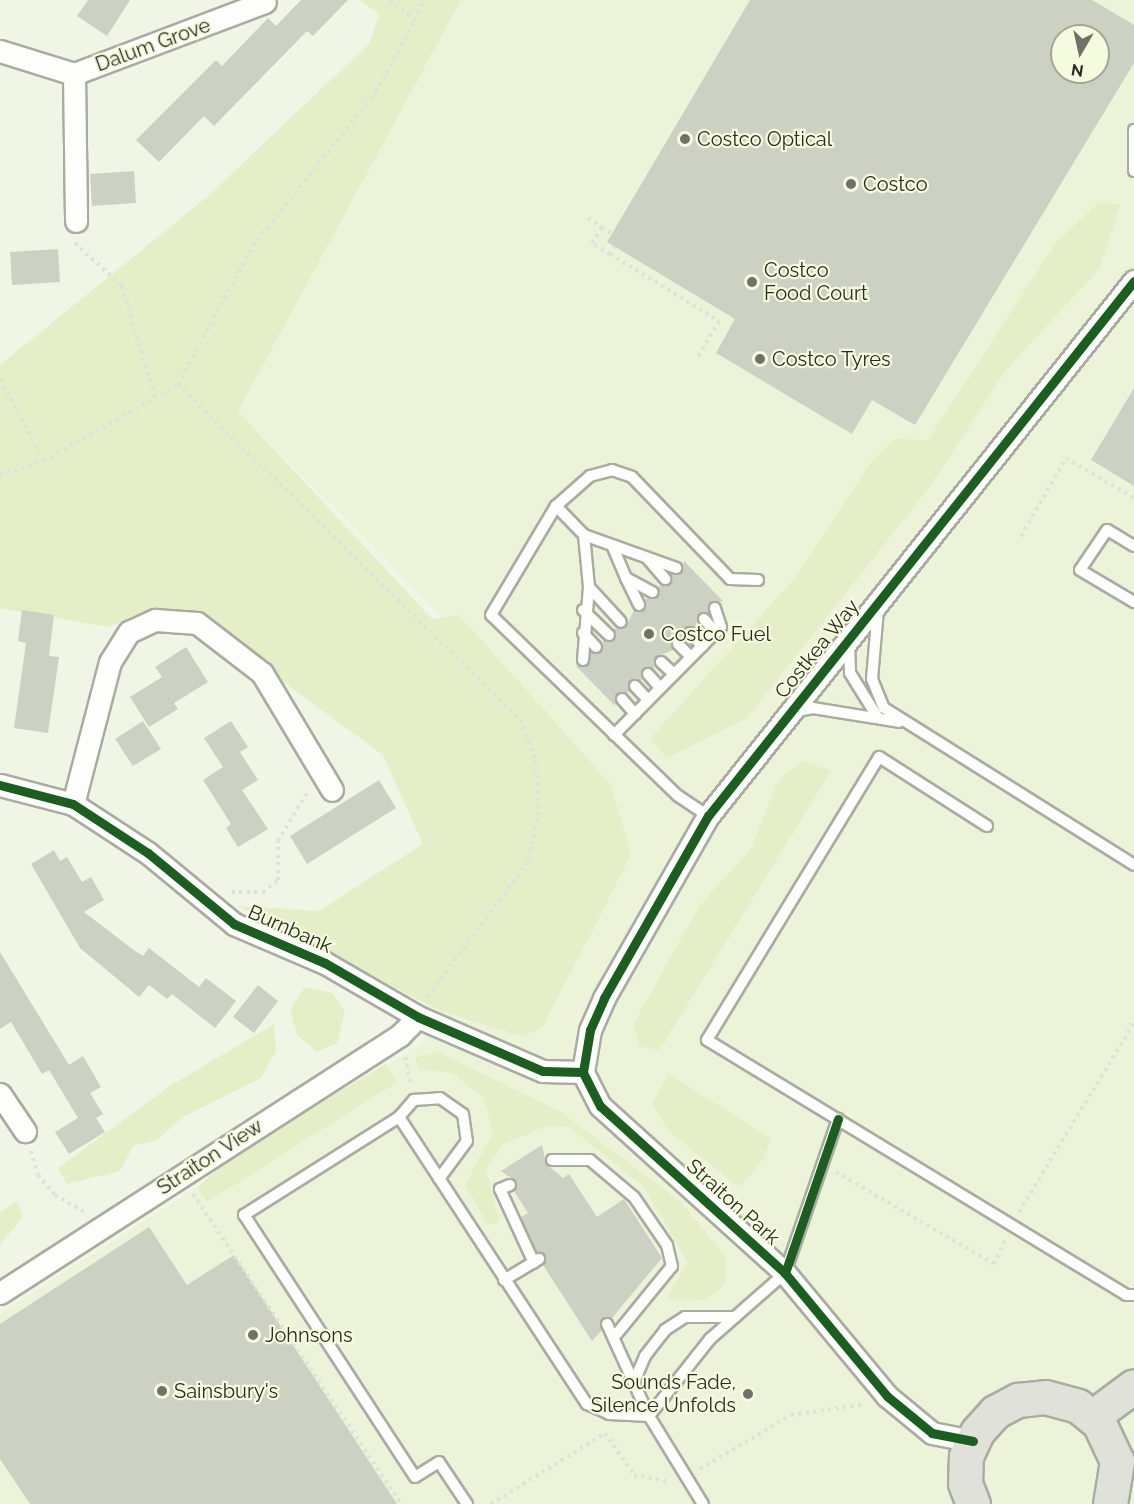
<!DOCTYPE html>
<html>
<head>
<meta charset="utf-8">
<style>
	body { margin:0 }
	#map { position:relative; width:1134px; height:1504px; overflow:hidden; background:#f0f5e5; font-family:Raleway,sans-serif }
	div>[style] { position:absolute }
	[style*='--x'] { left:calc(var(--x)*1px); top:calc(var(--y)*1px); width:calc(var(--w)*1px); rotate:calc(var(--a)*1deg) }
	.built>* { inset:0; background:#ecf3d9 }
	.green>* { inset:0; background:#e4eec7 }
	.building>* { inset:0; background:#cdd1c4 }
	.path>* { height:4px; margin-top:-2px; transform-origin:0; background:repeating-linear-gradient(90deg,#dfe1dc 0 3px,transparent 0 7.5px) }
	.roads { filter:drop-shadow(2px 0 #a9aca1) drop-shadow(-2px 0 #a9aca1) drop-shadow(0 2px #a9aca1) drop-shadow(0 -2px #a9aca1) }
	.lane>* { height:10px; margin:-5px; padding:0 5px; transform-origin:5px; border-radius:5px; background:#fdfefb }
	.street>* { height:21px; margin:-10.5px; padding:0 10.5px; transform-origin:10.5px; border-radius:10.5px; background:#fdfefb }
	.primary>* { height:33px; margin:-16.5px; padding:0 16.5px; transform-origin:16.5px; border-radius:16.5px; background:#e0e1d9 }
	.cycleway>* { height:9px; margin:-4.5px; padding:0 4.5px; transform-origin:4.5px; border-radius:4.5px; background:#1b5e20 }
	.dots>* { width:16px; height:16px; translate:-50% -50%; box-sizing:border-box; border:3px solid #f4fbdf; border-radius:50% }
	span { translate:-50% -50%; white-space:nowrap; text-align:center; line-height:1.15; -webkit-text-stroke:4.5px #f4fbdf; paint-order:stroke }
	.street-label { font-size:20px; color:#292b21 }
	.poi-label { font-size:20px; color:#292b21 }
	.left { translate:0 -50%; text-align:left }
	.right { translate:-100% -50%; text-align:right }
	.north { position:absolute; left:1050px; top:24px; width:60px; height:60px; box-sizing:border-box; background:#f4fbdf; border:2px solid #a3a893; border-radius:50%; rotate:189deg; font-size:16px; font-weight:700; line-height:24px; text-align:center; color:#292b21 }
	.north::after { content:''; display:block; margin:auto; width:21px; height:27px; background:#6f7266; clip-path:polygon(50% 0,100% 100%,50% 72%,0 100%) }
</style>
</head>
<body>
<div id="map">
	<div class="built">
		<i style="clip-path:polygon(evenodd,461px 0,1134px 0,1134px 1504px,0 1504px,0 1314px,419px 1045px,510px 896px,611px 785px,238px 411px,461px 0,1062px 36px,1098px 36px,1098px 72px,1062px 72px,1062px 36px)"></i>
	</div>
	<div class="green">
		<i style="clip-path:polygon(360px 0,461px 0,238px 411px,432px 619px,459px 615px,611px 785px,631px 855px,543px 1026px,524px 1037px,440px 1011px,238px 906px,319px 911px,423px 844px,383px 755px,196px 618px,142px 613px,107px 627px,0 608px,0 365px,207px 197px,369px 44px,379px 14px)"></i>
		<i style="clip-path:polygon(1098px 203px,1121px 204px,1099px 269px,1005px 371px,932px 484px,747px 718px,667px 758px,650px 739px,795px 578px,872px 461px,895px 439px,928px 440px,1055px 244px)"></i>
		<i style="clip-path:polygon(802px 761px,831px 771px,660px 1049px,640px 1047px,634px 1023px,700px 905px,751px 849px,777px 782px)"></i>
		<i style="clip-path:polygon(305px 987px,332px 993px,345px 1012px,337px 1043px,317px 1052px,297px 1035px,290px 1009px)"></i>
		<i style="clip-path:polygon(274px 1024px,276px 1051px,261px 1078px,183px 1117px,157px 1140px,133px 1146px,120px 1171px,67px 1184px,58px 1168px,170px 1086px)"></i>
		<i style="clip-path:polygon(438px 1052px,559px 1111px,681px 1202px,726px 1258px,725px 1284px,706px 1300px,666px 1299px,688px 1263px,643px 1186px,569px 1127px,547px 1126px,503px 1144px,486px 1169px,499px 1221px,488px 1225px,465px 1185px,493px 1133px,484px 1098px,452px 1073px,419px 1069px,415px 1057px)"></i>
		<i style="clip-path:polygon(386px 1064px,397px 1082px,207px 1202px,198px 1187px,235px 1154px)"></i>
		<i style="clip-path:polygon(669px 1074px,771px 1139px,763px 1160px,739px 1187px,668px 1130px,652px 1103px)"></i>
		<i style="clip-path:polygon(17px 1201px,23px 1217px,0 1245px,0 1212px)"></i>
	</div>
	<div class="building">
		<i style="clip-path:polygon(88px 0,130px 0,107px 36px,77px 16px)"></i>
		<i style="clip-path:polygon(301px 0,348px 0,313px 36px,307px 31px,214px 126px,204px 116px,159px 162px,136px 140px,216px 60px,222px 66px,268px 18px,276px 26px)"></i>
		<i style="clip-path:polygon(evenodd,750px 0,1092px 0,1134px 25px,1134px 63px,915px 425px,872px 400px,852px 434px,716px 353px,735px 319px,607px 242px,750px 0,1062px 36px,1098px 36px,1098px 72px,1062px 72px,1062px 36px)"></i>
		<i style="clip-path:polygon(134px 171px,136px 203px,92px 206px,90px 174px)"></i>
		<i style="clip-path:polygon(58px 249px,60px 282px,12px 285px,10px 252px)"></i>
		<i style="clip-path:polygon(1134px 388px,1134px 486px,1091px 460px)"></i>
		<i style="clip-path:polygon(684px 561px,723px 601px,710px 603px,709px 613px,699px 614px,695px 628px,685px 628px,684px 639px,673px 638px,673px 650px,656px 657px,653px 669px,643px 669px,641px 681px,630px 681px,630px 692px,617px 694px,615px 706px,576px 666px,589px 665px,591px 653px,603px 650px,603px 640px,614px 641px,614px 629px,626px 627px,634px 610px,645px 610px,644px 599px,656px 598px,657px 587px,670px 584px,671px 574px,681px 573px)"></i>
		<i style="clip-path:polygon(22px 610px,54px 615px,49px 656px,59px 657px,48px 733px,14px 728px,26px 643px,18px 641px)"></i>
		<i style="clip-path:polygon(186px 647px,208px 682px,174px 703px,178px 709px,149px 727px,130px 697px,162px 677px,155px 667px)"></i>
		<i style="clip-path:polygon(143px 721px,161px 749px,133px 766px,115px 739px)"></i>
		<i style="clip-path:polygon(231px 721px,248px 747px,240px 752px,258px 780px,242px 790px,268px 829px,238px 847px,226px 828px,231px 824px,203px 780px,223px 767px,204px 738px)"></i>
		<i style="clip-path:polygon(379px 780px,396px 808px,307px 864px,290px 836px)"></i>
		<i style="clip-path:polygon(54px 850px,60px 861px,67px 857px,82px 882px,91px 877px,104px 900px,84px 912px,135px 951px,143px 956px,149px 948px,199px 987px,206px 978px,236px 1001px,215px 1028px,172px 994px,167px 999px,149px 985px,139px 997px,80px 948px,31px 864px)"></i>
		<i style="clip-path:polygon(0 952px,69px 1065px,83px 1056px,101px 1087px,90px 1093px,103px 1114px,96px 1118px,105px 1132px,69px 1154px,55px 1132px,78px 1118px,49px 1070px,42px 1074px,11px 1022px,0 1029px)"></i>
		<i style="clip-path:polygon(258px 985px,278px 1001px,254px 1033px,233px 1017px)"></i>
		<i style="clip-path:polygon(542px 1145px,546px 1164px,563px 1178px,569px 1174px,597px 1217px,624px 1199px,662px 1258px,612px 1318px,601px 1319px,602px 1330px,592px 1341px,543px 1265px,546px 1256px,537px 1252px,521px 1217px,528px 1213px,514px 1191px,517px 1182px,501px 1171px)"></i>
		<i style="clip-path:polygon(149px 1227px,187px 1285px,234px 1255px,397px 1504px,30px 1504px,0 1459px,0 1324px)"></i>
	</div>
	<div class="path">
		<i style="--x:390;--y:0;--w:32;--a:39"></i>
		<i style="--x:415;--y:20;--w:22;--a:-66"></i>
		<i style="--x:588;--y:218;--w:17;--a:33"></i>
		<i style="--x:75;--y:243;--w:64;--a:42.5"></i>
		<i style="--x:122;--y:286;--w:117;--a:73.6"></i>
		<i style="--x:155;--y:398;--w:27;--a:-31"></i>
		<i style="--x:178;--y:384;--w:479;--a:44.5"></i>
		<i style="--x:520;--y:720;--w:43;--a:69.4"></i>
		<i style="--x:535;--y:760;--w:52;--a:85.6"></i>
		<i style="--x:539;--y:812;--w:51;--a:102.4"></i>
		<i style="--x:528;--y:862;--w:169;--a:126.8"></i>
		<i style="--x:615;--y:246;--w:9;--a:122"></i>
		<i style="--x:610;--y:254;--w:128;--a:31.6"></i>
		<i style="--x:719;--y:321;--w:45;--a:120.5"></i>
		<i style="--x:610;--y:254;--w:21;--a:-149"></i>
		<i style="--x:592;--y:243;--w:19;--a:-58"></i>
		<i style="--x:602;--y:227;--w:12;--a:35"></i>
		<i style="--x:0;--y:379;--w:93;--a:61.8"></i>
		<i style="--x:178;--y:384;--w:157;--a:-61.5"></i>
		<i style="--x:253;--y:246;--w:197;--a:-51.4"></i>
		<i style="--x:376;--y:92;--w:82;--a:-61.6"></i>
		<i style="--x:0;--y:475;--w:46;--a:-17.7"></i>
		<i style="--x:44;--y:461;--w:128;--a:-29.6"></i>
		<i style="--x:1021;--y:536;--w:90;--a:-60"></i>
		<i style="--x:1066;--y:458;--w:79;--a:30.5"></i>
		<i style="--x:232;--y:892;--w:31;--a:0"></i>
		<i style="--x:263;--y:892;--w:19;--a:-39"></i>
		<i style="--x:278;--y:880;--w:39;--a:-90"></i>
		<i style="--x:278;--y:841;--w:58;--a:-59"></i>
		<i style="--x:405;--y:1057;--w:29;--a:78"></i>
		<i style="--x:31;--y:1151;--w:25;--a:74"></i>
		<i style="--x:38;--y:1175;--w:26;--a:50"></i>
		<i style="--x:55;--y:1195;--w:34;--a:30"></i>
		<i style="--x:836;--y:1172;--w:183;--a:30.2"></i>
		<i style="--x:994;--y:1264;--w:26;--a:-65"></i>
		<i style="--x:193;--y:1194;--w:373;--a:56.1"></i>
		<i style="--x:1019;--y:1212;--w:221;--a:-58.7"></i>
		<i style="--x:700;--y:1469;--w:106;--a:-30.7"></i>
		<i style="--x:791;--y:1415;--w:75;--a:-8.5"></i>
		<i style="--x:491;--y:1504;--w:134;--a:-31.9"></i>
		<i style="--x:605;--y:1433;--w:51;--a:55.4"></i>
		<i style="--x:634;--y:1475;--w:37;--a:11"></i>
	</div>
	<div class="roads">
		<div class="lane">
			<i style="--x:1134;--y:130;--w:41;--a:90"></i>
			<i style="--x:556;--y:506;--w:40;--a:46"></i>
			<i style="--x:584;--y:535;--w:98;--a:19.7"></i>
			<i style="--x:612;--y:545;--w:36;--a:67"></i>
			<i style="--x:626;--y:578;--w:30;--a:28"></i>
			<i style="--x:1134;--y:546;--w:31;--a:-149"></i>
			<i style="--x:1107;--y:530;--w:48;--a:124"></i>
			<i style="--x:1080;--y:570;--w:63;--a:30.7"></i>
			<i style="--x:647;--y:558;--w:28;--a:49"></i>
			<i style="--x:626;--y:578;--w:30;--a:64"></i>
			<i style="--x:589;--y:587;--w:47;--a:47.6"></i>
			<i style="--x:878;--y:609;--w:70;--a:94.9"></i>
			<i style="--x:872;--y:679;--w:31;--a:68"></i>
			<i style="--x:884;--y:708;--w:295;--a:32.1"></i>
			<i style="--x:583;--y:610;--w:36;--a:44"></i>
			<i style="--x:704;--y:619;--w:18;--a:49"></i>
			<i style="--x:583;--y:633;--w:19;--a:47"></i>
			<i style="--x:690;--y:633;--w:18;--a:47"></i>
			<i style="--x:849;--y:643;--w:30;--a:88"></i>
			<i style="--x:850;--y:673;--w:53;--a:58.1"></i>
			<i style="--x:678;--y:644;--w:18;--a:45"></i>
			<i style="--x:583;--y:660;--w:73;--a:-85.3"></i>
			<i style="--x:589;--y:587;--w:52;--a:-95.5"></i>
			<i style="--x:661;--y:662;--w:18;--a:43"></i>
			<i style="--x:648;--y:674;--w:18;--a:49"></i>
			<i style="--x:635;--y:686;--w:19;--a:47"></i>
			<i style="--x:622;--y:699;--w:20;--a:49"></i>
			<i style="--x:793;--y:712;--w:20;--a:-11"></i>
			<i style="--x:813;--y:708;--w:87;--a:9.2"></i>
			<i style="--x:614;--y:735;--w:152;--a:-45.3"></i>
			<i style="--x:721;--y:627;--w:20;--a:-108"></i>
			<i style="--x:708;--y:816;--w:36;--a:-146"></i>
			<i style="--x:678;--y:796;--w:260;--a:-135.9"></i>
			<i style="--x:491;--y:615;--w:127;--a:-59.2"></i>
			<i style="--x:556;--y:506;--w:45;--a:-41.4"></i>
			<i style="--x:590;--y:476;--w:23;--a:-15"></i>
			<i style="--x:612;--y:470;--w:21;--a:19"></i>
			<i style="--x:632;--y:477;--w:141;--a:46.1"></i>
			<i style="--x:730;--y:579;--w:28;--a:2"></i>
			<i style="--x:987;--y:826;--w:128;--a:-147.4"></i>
			<i style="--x:879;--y:757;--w:331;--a:121.3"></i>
			<i style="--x:707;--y:1040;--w:490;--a:31.3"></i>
			<i style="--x:1126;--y:1295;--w:8;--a:0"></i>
			<i style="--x:399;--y:1117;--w:23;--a:-49"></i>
			<i style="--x:414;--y:1100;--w:26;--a:-4"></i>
			<i style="--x:440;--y:1098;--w:28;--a:35"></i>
			<i style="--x:463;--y:1114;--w:27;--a:82"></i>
			<i style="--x:467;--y:1141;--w:47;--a:126.4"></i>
			<i style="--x:552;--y:1160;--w:38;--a:0"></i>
			<i style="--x:590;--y:1160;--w:57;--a:40.1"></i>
			<i style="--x:634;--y:1197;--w:58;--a:55.5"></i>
			<i style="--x:667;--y:1245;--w:22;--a:77"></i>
			<i style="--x:672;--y:1266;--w:92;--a:129.2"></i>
			<i style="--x:510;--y:1185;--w:11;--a:158"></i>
			<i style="--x:500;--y:1189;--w:81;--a:65.3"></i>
			<i style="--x:504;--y:1280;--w:41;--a:-31"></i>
			<i style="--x:607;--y:1324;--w:101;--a:65.5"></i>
			<i style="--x:649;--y:1416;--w:103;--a:58.5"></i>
			<i style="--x:634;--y:1382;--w:28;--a:-67"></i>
			<i style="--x:645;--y:1356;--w:33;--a:-52"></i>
			<i style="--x:665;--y:1330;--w:24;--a:-33"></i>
			<i style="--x:685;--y:1317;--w:50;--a:0"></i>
			<i style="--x:649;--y:1416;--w:98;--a:-51.6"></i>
			<i style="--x:710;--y:1339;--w:100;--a:-41.3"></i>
			<i style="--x:785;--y:1273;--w:163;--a:-71"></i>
			<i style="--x:467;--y:1504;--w:50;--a:-123.7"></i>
			<i style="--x:439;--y:1462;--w:28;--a:148"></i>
			<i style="--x:415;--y:1477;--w:313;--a:-123.1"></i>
			<i style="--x:244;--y:1215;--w:183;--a:-32.3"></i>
			<i style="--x:399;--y:1117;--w:343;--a:56.8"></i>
			<i style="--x:587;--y:1404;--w:24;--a:24"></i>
			<i style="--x:609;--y:1414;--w:40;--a:2.9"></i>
		</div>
		<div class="street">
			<i style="--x:0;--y:51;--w:77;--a:17.3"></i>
			<i style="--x:74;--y:74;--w:204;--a:-20.7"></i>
			<i style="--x:74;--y:74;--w:147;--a:89.2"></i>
			<i style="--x:0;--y:785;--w:75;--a:14.6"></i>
			<i style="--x:73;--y:804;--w:90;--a:33.2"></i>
			<i style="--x:148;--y:853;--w:112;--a:39.5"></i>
			<i style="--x:234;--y:924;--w:99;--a:23.2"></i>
			<i style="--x:325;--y:963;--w:108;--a:30.1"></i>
			<i style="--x:418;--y:1017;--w:136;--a:23.4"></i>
			<i style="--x:543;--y:1071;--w:40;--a:1.4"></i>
			<i style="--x:73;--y:804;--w:147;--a:-75.4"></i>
			<i style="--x:110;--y:662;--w:36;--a:-58"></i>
			<i style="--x:129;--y:632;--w:29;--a:-25"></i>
			<i style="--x:155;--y:620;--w:42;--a:4.1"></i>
			<i style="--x:197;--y:623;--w:82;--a:37.6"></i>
			<i style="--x:262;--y:673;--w:136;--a:59.1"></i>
			<i style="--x:0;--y:1094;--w:45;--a:56"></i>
			<i style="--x:0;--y:1293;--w:476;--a:-32.8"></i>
			<i style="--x:400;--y:1035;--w:25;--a:-45"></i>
			<i style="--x:973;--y:1441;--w:42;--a:-169"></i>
			<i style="--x:932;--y:1433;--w:58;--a:-140.6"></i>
			<i style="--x:887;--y:1396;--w:160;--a:-129.7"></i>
			<i style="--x:785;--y:1273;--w:249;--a:-137.9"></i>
			<i style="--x:600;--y:1106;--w:38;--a:-117"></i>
			<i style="--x:583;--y:1072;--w:43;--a:-80.5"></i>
			<i style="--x:590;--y:1030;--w:35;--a:-66"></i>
			<i style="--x:604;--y:998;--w:210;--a:-60.3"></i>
			<i style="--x:708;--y:816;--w:684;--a:-51.47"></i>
		</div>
		<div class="primary">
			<i style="--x:1092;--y:1417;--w:52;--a:-36.4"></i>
			<i style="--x:973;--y:1504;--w:22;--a:-111"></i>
			<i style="--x:965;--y:1483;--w:27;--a:-88"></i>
			<i style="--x:966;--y:1456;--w:26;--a:-65"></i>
			<i style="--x:977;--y:1432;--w:27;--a:-48"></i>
			<i style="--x:995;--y:1412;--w:26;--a:-28"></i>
			<i style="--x:1018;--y:1400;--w:27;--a:-6"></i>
			<i style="--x:1045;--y:1397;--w:34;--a:15"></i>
			<i style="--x:1078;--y:1406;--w:27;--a:39"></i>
			<i style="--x:1099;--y:1423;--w:42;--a:64.7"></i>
			<i style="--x:1117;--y:1461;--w:44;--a:99.2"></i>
		</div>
	</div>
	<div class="cycleway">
		<i style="--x:0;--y:785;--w:75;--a:14.6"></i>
		<i style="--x:73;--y:804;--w:90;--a:33.2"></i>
		<i style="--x:148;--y:853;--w:112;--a:39.5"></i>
		<i style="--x:234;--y:924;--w:99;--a:23.2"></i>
		<i style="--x:325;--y:963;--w:108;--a:30.1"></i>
		<i style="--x:418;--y:1017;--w:136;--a:23.4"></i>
		<i style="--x:543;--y:1071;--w:40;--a:1.4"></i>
		<i style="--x:785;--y:1273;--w:163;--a:-71"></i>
		<i style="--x:973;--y:1441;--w:42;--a:-169"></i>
		<i style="--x:932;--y:1433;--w:58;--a:-140.6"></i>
		<i style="--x:887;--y:1396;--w:160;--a:-129.7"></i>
		<i style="--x:785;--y:1273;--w:249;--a:-137.9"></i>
		<i style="--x:600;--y:1106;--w:38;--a:-117"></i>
		<i style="--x:583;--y:1072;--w:43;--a:-80.5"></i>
		<i style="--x:590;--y:1030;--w:35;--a:-66"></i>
		<i style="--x:604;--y:998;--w:210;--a:-60.3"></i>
		<i style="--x:708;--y:816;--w:684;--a:-51.47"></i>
	</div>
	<div class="dots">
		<i style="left:685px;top:139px;background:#6f7266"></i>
		<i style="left:851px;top:184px;background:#6f7266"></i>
		<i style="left:752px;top:282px;background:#6f7266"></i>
		<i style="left:760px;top:359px;background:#6f7266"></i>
		<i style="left:649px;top:634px;background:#6f7266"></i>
		<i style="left:253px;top:1335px;background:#6f7266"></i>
		<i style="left:162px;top:1391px;background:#6f7266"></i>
		<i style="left:748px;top:1394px;background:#6f7266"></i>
	</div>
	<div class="street-label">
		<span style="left:153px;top:45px;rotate:-20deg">Dalum Grove</span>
		<span style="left:817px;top:649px;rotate:-51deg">Costkea Way</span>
		<span style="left:290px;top:929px;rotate:24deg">Burnbank</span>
		<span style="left:210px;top:1157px;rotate:-33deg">Straiton View</span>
		<span style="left:733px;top:1202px;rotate:42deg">Straiton Park</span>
	</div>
	<div class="poi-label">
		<span class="left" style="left:697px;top:139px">Costco Optical</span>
		<span class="left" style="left:863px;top:184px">Costco</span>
		<span class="left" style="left:764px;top:282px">Costco<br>Food Court</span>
		<span class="left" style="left:772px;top:359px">Costco Tyres</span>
		<span class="left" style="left:661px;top:634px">Costco Fuel</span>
		<span class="left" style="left:265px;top:1335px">Johnsons</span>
		<span class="right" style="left:736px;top:1394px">Sounds Fade,<br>Silence Unfolds</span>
		<span class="left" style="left:174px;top:1391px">Sainsbury's</span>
	</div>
	<div class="north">N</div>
</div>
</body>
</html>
